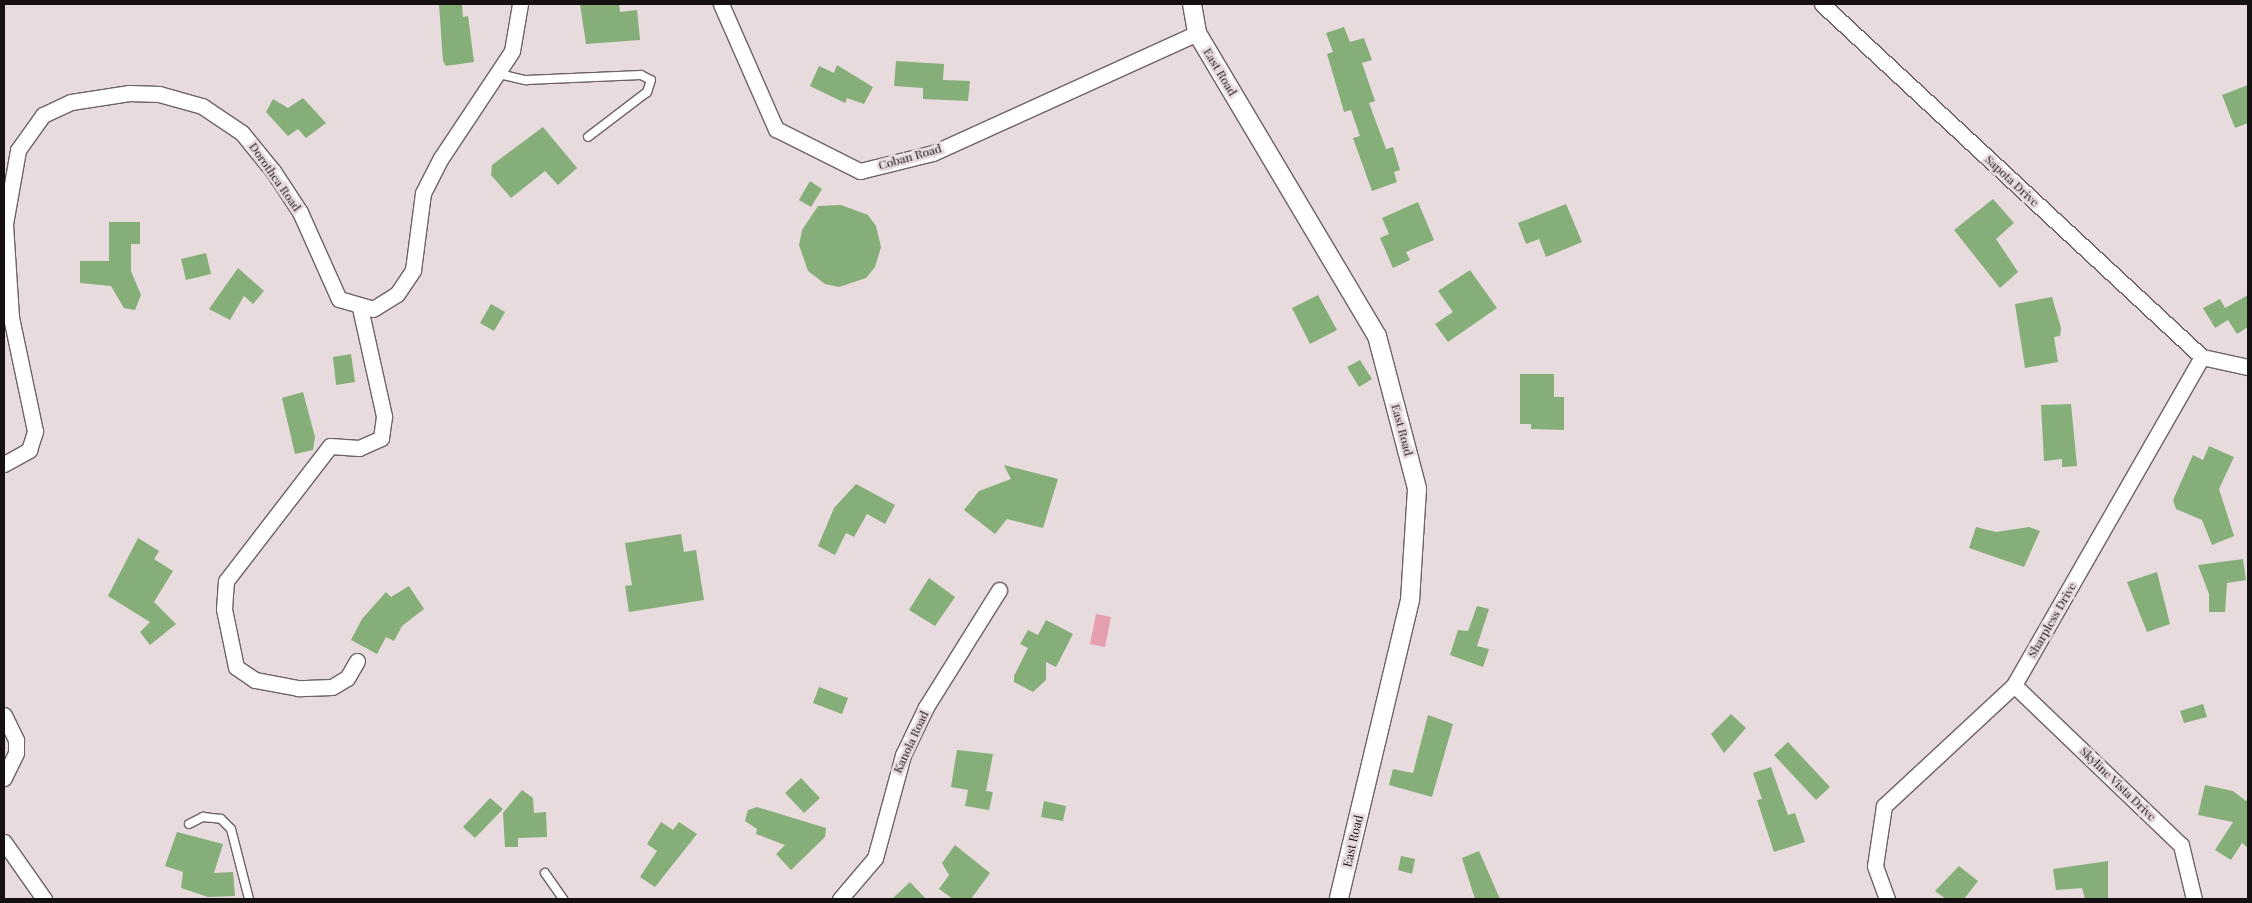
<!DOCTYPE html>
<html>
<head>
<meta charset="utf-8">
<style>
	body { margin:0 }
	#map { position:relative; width:2252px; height:903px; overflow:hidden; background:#e7dbdd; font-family:"Playfair Display",serif }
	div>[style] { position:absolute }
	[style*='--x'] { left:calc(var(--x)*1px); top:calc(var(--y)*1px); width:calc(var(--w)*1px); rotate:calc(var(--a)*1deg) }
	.water>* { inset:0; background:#e69fb1 }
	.building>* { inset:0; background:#86ae78 }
	.roads { filter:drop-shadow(1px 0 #6d6265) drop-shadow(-1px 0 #6d6265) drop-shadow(0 1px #6d6265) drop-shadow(0 -1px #6d6265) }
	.service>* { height:8px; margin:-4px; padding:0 4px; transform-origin:4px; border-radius:4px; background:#fff }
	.minor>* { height:15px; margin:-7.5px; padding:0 7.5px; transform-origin:7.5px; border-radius:7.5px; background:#fff }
	.tertiary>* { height:18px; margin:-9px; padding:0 9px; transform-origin:9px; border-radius:9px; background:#fff }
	span { translate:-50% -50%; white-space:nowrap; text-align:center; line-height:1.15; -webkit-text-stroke:5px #e7dbdd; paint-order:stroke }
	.street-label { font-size:12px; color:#151011 }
	.frame { position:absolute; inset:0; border:5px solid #151011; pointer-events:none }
</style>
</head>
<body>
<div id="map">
	<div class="water">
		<i style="clip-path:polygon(1096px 614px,1111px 617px,1105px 647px,1090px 644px)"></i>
	</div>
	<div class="building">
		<i style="clip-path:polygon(439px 4px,462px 4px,463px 17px,468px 16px,474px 62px,446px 66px,443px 61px)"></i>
		<i style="clip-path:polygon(580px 4px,619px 4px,620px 12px,637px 10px,640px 40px,586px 44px)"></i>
		<i style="clip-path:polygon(1344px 27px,1350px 42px,1364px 38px,1372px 60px,1362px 63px,1375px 101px,1369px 103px,1386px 149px,1393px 147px,1400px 170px,1394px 172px,1397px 182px,1372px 191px,1353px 138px,1360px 136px,1351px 110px,1344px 112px,1327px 54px,1333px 52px,1326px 33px)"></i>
		<i style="clip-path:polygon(896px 61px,944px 64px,943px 80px,970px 81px,968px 101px,923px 99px,923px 88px,894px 86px)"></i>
		<i style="clip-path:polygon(837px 65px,873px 87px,864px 104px,847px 98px,845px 103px,810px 86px,819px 66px,834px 73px)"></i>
		<i style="clip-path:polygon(2248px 85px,2248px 123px,2235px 128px,2222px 95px)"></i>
		<i style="clip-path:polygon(303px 98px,326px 123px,306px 138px,298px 129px,288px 136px,266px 112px,273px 99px,288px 108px)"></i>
		<i style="clip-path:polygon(543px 127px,577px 168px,558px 185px,545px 171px,511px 198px,491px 175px,492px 165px)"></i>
		<i style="clip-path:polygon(810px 181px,822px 189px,811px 207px,799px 200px)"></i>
		<i style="clip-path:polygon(1993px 199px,2014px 223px,1996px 239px,2018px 272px,2000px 288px,1954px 230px)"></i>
		<i style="clip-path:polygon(1418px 202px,1434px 240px,1406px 252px,1410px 260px,1393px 268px,1380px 238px,1389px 234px,1382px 218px)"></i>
		<i style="clip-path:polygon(1566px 204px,1582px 242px,1546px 257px,1539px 239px,1526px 244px,1518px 223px)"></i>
		<i style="clip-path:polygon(841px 205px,868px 215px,876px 226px,881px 247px,875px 267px,866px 278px,839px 287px,825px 284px,808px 271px,799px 245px,802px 230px,818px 206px)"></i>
		<i style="clip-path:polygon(109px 222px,140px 222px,140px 244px,131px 244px,131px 271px,141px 295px,135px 310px,124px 308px,111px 286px,80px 283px,80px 261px,109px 261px)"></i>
		<i style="clip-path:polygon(206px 253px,211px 274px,186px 280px,181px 259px)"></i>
		<i style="clip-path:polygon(238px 268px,264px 291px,253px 304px,244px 296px,230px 320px,209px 309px)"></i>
		<i style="clip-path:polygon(1470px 270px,1497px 308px,1448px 342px,1435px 324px,1453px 312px,1438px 291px)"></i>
		<i style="clip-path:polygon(1318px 295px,1337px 330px,1310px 344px,1292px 308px)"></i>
		<i style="clip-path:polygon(2248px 295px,2248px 327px,2237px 334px,2228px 320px,2215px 328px,2203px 308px,2220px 299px,2225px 308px)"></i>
		<i style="clip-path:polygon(2052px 297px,2061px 328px,2060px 336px,2054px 337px,2058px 362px,2025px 368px,2015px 304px)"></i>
		<i style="clip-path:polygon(491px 304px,505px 312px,494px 331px,480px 323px)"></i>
		<i style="clip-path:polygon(351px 354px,355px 382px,336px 385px,333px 357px)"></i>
		<i style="clip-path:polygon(1360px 360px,1372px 379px,1359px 387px,1347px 367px)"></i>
		<i style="clip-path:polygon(1520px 374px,1554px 374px,1554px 397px,1564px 397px,1564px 430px,1531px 429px,1531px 424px,1520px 424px)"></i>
		<i style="clip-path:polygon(303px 392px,315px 437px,313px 450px,295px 454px,282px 398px)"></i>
		<i style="clip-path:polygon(2071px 404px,2077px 466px,2062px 467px,2062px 459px,2044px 461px,2041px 405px)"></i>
		<i style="clip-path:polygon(2209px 446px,2234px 457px,2219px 489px,2234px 536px,2212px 545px,2202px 520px,2176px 509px,2173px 500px,2193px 455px,2203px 460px)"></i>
		<i style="clip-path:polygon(1004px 465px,1058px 479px,1043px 528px,1007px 519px,995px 534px,964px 510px,979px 491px,1011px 479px)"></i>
		<i style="clip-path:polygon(856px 484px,895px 505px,885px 524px,867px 514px,854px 537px,846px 533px,835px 555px,818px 546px,834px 508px)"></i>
		<i style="clip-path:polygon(1976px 527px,1996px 532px,2029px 527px,2040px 531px,2024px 567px,1969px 548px)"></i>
		<i style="clip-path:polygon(681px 534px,684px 552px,696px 550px,704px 600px,629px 612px,625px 586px,632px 585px,625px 543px)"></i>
		<i style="clip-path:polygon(138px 538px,159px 551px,154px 559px,173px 571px,154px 602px,176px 624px,150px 645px,140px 632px,150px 622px,108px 596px)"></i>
		<i style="clip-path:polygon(2243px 559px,2246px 580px,2227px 583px,2225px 612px,2209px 612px,2209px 594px,2198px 565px)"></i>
		<i style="clip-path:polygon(2157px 572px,2170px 624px,2147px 632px,2127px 582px)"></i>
		<i style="clip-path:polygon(929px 578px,955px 597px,935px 626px,909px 610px)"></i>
		<i style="clip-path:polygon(409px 586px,424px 609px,402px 626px,394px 641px,386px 637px,377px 654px,351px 640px,362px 619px,386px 592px,391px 597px)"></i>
		<i style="clip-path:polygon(1477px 606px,1489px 609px,1477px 646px,1489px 649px,1483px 667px,1450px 655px,1458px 630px,1468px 631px)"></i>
		<i style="clip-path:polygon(1046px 620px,1073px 634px,1056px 667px,1046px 662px,1046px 680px,1033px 692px,1014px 682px,1014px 676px,1028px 648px,1020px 644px,1028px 630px,1038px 635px)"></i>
		<i style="clip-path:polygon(819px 687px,848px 698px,842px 714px,813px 703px)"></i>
		<i style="clip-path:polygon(2203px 704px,2207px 717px,2184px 723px,2180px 711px)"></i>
		<i style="clip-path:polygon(1731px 714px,1746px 728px,1724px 753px,1711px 734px)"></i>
		<i style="clip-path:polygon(1428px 715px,1453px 724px,1432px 797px,1389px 785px,1393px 769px,1413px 773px)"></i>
		<i style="clip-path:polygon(1788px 742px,1830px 787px,1816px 800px,1774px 755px)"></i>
		<i style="clip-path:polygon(957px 750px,993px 754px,986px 791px,993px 792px,989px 810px,965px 806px,968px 790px,951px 787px)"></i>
		<i style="clip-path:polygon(1771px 767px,1788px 815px,1795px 813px,1805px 842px,1774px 852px,1757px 800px,1762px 799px,1753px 773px)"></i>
		<i style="clip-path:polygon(801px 778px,820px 798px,804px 813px,785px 793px)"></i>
		<i style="clip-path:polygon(2205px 785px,2233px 791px,2246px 801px,2248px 797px,2248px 848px,2242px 843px,2231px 860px,2215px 850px,2233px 822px,2198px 815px)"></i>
		<i style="clip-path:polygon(522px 790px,533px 798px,534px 813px,546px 812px,547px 837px,518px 838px,518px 847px,505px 847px,503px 813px)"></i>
		<i style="clip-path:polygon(490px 798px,503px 809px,475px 838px,463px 827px)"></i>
		<i style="clip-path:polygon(1044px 801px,1066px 806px,1063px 821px,1041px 817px)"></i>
		<i style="clip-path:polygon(757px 807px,826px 828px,825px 837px,791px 870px,776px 854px,785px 845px,756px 834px,757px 829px,745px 821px,748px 810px)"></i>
		<i style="clip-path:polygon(661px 822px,673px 830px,679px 822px,697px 834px,655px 887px,640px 877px,657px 851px,647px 844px)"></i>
		<i style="clip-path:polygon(177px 832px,223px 844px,214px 873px,233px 872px,235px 896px,208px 897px,181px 888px,183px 872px,165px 866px)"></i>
		<i style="clip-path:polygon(955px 845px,990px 873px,971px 899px,953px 899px,939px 889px,949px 875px,942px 863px)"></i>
		<i style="clip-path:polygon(1479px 851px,1500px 899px,1475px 899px,1462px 858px)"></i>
		<i style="clip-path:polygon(1401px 856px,1415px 859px,1412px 874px,1398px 870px)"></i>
		<i style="clip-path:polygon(2108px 861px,2108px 899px,2085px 899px,2082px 888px,2056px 890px,2053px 869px)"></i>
		<i style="clip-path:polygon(1959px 866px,1978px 881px,1964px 899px,1946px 899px,1935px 891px)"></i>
		<i style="clip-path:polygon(910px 882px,926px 899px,892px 899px)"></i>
	</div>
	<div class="roads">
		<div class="service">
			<i style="--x:499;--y:74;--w:28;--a:13"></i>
			<i style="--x:526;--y:80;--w:115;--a:-2.5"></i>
			<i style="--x:641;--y:75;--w:11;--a:27"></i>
			<i style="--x:651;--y:80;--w:13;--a:108"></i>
			<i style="--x:647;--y:92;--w:74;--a:142.7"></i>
			<i style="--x:189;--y:824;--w:16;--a:-27"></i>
			<i style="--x:203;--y:817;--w:18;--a:6"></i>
			<i style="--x:221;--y:819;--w:14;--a:45"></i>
			<i style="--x:231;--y:829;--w:72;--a:75.6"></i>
			<i style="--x:545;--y:873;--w:32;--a:55"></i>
		</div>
		<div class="minor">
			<i style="--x:721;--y:4;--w:137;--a:66.3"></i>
			<i style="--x:776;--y:129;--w:94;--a:26.6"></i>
			<i style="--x:860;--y:171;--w:75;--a:-13.9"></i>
			<i style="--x:933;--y:153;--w:290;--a:-24.4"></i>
			<i style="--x:1822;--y:4;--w:519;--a:42.89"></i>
			<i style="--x:4;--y:464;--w:29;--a:-29"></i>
			<i style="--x:29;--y:450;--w:20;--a:-72"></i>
			<i style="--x:35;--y:431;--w:116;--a:-101.9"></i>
			<i style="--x:11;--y:317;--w:93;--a:-93.7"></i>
			<i style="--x:5;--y:224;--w:75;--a:-80"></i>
			<i style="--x:18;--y:150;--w:43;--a:-54.5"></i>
			<i style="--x:43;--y:115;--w:31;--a:-25"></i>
			<i style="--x:71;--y:102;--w:59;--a:-8.8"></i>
			<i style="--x:129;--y:93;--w:30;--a:2"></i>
			<i style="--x:159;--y:94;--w:45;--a:15.6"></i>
			<i style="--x:202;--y:106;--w:48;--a:34"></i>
			<i style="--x:242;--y:133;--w:49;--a:50.8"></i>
			<i style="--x:273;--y:171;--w:49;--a:56.6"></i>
			<i style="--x:300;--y:212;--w:95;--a:65.9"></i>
			<i style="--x:339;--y:299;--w:35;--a:16"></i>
			<i style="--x:373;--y:309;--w:28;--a:-32"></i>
			<i style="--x:397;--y:294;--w:29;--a:-56"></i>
			<i style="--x:413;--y:270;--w:78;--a:-82.6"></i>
			<i style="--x:423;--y:193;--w:39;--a:-63"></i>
			<i style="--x:441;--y:158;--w:128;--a:-56.4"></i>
			<i style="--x:512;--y:51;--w:48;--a:-80.3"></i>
			<i style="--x:357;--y:661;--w:20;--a:120"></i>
			<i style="--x:347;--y:678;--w:17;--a:149"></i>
			<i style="--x:332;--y:687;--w:34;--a:178"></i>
			<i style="--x:298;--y:688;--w:44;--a:-169.5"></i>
			<i style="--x:255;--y:680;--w:23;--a:-146"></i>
			<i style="--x:236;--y:667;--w:59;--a:-101.7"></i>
			<i style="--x:224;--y:609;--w:28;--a:-86"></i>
			<i style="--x:226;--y:581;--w:170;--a:-52.4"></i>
			<i style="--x:330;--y:446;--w:29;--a:4"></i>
			<i style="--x:359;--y:448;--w:24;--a:-24"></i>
			<i style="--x:381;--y:438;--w:22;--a:-82"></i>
			<i style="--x:384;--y:416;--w:111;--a:-102.5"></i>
			<i style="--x:2014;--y:685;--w:231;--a:43.8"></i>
			<i style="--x:2181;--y:845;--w:56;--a:76.5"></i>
			<i style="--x:4;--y:715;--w:28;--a:64"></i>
			<i style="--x:16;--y:740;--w:13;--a:90"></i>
			<i style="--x:16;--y:753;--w:28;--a:116"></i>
			<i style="--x:4;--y:842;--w:70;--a:54.9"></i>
			<i style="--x:840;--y:899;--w:54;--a:-49.5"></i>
			<i style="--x:875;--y:858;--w:107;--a:-74.8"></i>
			<i style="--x:903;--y:755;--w:53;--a:-64.4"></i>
			<i style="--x:926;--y:707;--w:138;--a:-58"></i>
			<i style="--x:1887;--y:899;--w:35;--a:-110"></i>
			<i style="--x:1875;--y:866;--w:61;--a:-81.5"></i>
			<i style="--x:1884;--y:806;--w:178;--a:-42.9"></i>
			<i style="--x:2014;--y:685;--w:378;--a:-60.2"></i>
			<i style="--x:2202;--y:357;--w:47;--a:12.3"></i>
		</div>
		<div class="tertiary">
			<i style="--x:1192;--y:4;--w:29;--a:80"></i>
			<i style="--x:1197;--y:33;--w:352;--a:59.3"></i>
			<i style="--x:1377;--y:336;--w:158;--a:75.3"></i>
			<i style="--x:1417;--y:489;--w:111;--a:93.6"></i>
			<i style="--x:1410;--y:600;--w:307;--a:103.4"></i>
		</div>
	</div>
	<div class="street-label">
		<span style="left:1220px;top:72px;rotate:59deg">East Road</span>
		<span style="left:910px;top:157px;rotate:-16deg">Coban Road</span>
		<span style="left:275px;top:177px;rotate:55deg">Dorothea Road</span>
		<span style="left:2012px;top:181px;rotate:43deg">Sapota Drive</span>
		<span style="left:1402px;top:430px;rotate:75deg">East Road</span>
		<span style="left:2052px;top:620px;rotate:-60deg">Sharpless Drive</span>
		<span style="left:911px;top:742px;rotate:-65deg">Kanola Road</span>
		<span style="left:2118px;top:784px;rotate:44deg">Skyline Vista Drive</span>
		<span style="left:1353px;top:841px;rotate:-77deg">East Road</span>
	</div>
	<div class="frame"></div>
</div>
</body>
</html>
